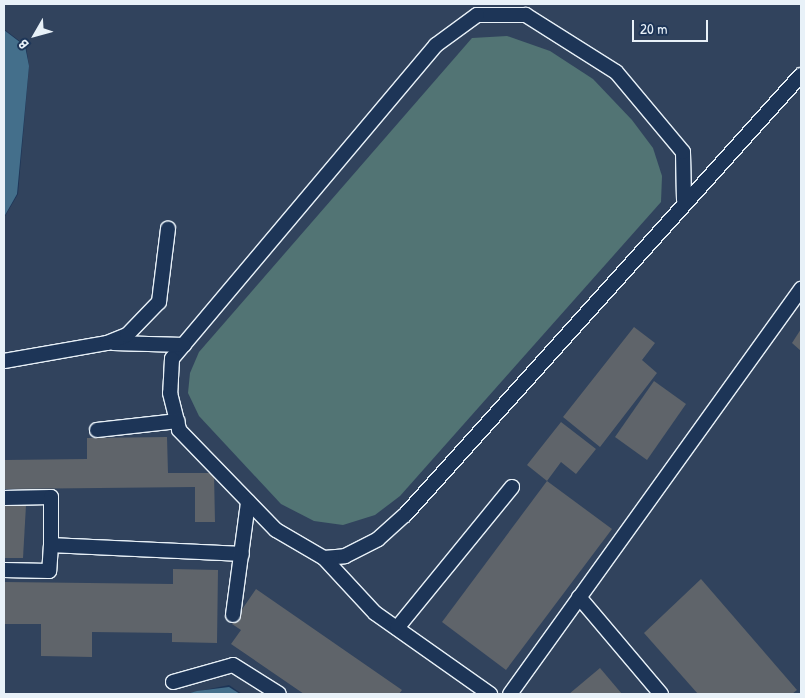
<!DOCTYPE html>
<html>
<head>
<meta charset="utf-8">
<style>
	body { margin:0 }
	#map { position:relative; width:805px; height:698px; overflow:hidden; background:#1d3557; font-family:"Patrick Hand",sans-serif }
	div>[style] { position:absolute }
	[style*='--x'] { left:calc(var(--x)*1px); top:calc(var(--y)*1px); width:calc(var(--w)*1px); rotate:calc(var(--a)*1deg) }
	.built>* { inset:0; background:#31435d }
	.green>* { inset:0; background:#527474 }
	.water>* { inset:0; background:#446f8b }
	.building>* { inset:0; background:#5f646a }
	.roads { filter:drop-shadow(1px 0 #e8f1f8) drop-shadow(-1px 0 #e8f1f8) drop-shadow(0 1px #e8f1f8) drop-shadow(0 -1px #e8f1f8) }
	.service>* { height:14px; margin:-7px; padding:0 7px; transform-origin:7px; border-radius:7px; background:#1d3557 }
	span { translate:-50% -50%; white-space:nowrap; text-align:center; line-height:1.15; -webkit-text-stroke:4px #1d3557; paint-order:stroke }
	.frame { position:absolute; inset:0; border:5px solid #e8f1f8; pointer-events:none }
	.north { position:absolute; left:10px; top:10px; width:50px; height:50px; -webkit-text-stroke:4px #1d3557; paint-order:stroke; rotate:232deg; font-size:14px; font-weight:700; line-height:20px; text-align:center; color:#e8f1f8 }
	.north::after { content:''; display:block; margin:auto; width:18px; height:22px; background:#e8f1f8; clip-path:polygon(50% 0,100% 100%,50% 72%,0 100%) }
	.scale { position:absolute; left:632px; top:20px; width:76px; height:22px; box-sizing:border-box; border:2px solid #e8f1f8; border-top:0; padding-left:6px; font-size:15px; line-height:18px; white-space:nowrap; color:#e8f1f8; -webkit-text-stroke:4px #1d3557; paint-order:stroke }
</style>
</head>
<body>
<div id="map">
	<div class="built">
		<i style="clip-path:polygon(4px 4px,801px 4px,801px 694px,242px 694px,229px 685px,185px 694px,4px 694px,4px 218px,18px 194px,29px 66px,26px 46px,4px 29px)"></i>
	</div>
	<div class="green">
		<i style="clip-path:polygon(507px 36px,550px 51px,593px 79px,632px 120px,653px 148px,662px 176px,661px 202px,400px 496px,375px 515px,343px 525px,314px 521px,281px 504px,199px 416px,188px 393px,190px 373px,199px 352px,472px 38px)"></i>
	</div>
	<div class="water">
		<i style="clip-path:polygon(4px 30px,25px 46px,29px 66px,17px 194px,4px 217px)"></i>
		<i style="clip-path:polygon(229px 687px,240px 694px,187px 694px,197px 691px)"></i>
	</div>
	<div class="building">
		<i style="clip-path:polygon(634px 327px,655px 343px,642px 360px,657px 373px,600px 447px,563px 417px)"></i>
		<i style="clip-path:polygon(801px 329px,801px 351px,792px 343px)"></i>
		<i style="clip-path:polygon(654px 381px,686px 404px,647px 460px,615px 437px)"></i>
		<i style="clip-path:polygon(561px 422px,596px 449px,576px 474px,561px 462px,547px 481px,527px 465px)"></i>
		<i style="clip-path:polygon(167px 437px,168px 473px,214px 473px,215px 522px,195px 522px,195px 487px,4px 489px,4px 460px,87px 459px,87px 438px)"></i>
		<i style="clip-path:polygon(547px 481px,612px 529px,506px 670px,442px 622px)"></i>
		<i style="clip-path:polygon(4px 504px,26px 505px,23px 558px,4px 558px)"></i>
		<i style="clip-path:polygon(173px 569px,218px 570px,217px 643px,172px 642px,172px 633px,92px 632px,92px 657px,41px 656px,41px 624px,4px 624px,4px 582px,173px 584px)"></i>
		<i style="clip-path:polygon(701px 579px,797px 690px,792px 694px,698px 694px,644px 633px)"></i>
		<i style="clip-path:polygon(256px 589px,402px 690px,399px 694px,304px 694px,231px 644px,241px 630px,232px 624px)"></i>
		<i style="clip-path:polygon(600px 668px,622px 694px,569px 694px)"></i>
	</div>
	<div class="roads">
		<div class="service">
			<i style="--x:684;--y:200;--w:48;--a:-91.2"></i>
			<i style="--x:683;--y:152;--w:104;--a:-129.9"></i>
			<i style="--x:616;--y:72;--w:107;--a:-147.7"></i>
			<i style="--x:526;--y:15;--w:49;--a:180"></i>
			<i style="--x:477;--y:15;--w:51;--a:143.8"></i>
			<i style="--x:436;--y:45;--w:410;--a:130.1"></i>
			<i style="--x:172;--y:359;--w:34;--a:93"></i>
			<i style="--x:170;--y:393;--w:38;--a:76"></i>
			<i style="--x:179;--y:430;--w:139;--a:45.9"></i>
			<i style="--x:276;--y:530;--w:56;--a:30.3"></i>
			<i style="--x:324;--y:558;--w:21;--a:-5"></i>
			<i style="--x:345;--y:556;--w:37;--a:-27"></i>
			<i style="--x:378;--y:539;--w:36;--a:-42"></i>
			<i style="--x:405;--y:515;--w:592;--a:-48.01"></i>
			<i style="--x:113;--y:343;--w:71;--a:1.6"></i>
			<i style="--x:4;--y:361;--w:105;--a:-9.9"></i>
			<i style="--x:107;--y:343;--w:22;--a:-22"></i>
			<i style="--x:127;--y:335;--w:46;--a:-45.9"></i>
			<i style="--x:159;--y:302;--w:74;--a:-83"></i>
			<i style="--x:97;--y:430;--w:81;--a:-6.4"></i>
			<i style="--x:4;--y:498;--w:47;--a:-1.2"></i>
			<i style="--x:51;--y:497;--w:48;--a:90"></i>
			<i style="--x:51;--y:545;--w:26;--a:94"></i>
			<i style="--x:49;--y:571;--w:45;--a:-178.7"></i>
			<i style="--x:51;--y:545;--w:191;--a:2.7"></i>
			<i style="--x:324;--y:558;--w:75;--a:47.2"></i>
			<i style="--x:375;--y:613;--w:141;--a:35.2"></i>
			<i style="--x:579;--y:597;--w:127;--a:49.8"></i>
			<i style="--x:233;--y:615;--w:114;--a:-82.4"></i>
			<i style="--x:397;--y:628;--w:182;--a:-50.8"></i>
			<i style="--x:173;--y:682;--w:62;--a:-15.8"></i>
			<i style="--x:233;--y:665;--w:54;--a:32.2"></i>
			<i style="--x:510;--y:694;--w:499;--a:-54.3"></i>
		</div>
	</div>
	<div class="frame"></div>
	<div class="north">B</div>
	<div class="scale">20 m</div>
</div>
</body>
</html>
